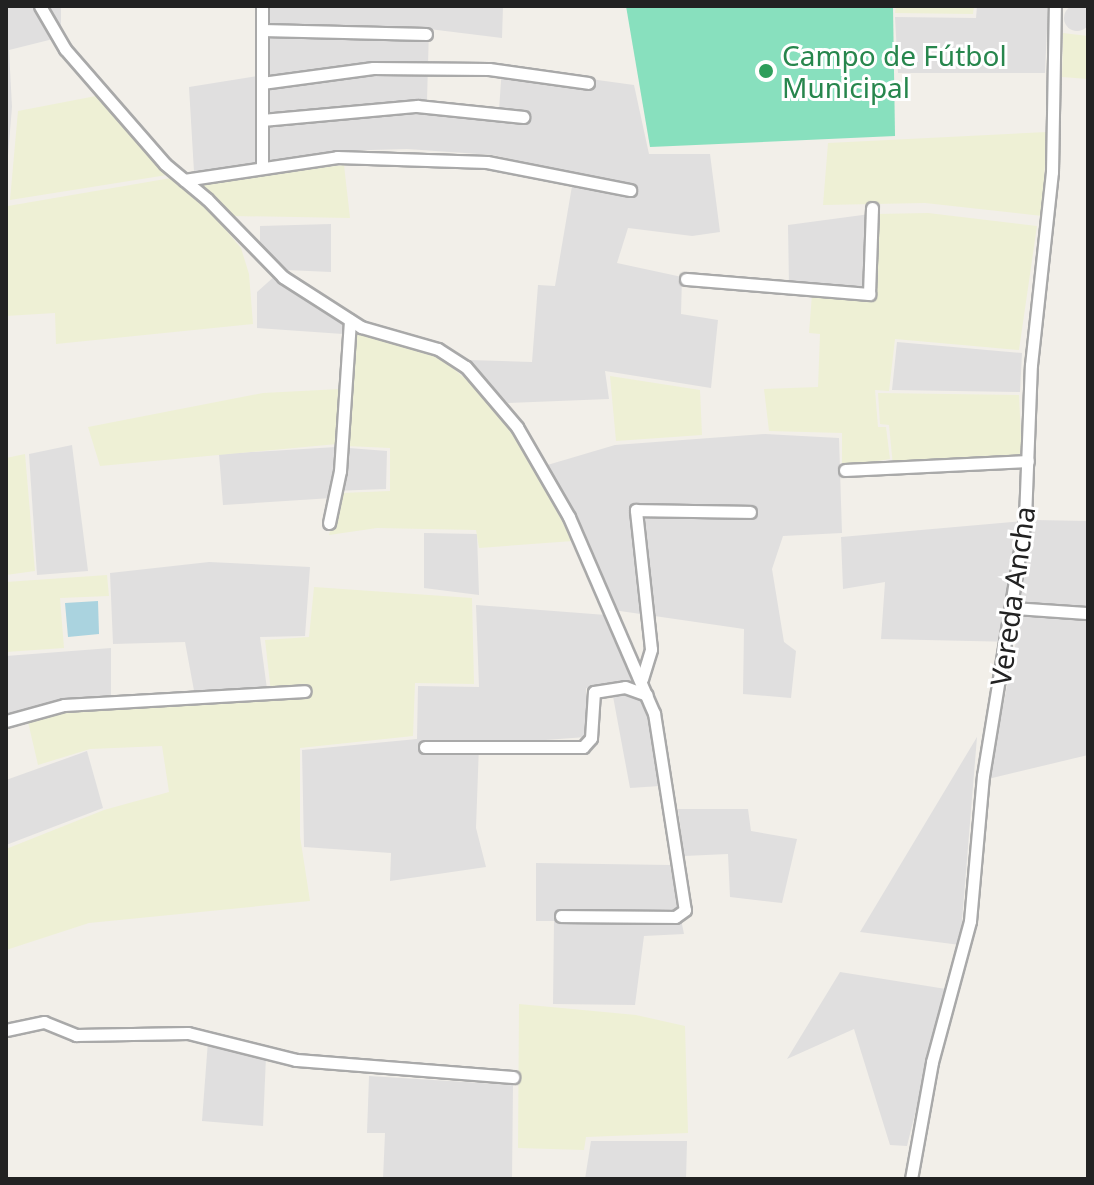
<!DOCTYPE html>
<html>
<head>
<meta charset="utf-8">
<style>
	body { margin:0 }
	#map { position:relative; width:1094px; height:1185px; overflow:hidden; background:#f2efe9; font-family:"Noto Sans",sans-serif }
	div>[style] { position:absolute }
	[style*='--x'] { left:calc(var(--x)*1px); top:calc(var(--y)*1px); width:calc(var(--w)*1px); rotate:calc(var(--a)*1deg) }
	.residential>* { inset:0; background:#e0dfdf }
	.round { border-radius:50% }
	.farmland>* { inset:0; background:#eef0d5 }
	.pitch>* { inset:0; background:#88e0be }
	.water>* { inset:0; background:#aad3df }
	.roads { filter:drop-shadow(2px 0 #a9a9a9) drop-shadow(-2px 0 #a9a9a9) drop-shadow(0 2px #a9a9a9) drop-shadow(0 -2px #a9a9a9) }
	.minor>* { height:11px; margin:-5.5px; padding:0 5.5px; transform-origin:5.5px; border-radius:5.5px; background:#fff }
	.dots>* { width:22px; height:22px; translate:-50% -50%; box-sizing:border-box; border:4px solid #fff; border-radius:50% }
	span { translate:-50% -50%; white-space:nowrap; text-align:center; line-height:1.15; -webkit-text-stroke:6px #fff; paint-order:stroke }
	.leisure-label { font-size:28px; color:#27864d }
	.left { translate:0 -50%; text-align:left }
	.street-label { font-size:28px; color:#222 }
	.frame { position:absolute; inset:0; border:8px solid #222; pointer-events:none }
</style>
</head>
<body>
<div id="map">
	<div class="residential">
		<i class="round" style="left:1064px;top:5px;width:26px;height:26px"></i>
		<i style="clip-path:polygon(6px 6px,61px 6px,61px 37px,9px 50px,12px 107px,6px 180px)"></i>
		<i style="clip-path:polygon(259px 6px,503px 6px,502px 38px,429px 29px,427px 101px,499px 110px,502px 67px,634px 85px,649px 154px,710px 154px,720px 232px,692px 236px,628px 228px,617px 263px,682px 277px,681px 314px,718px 320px,711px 388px,605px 371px,609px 399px,508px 403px,469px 360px,532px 362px,538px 285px,555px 286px,572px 186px,632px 196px,634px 188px,493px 155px,407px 149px,334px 151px,194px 172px,189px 87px,258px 76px)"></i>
		<i style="clip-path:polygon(977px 6px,1048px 6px,1045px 73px,898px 73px,895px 17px,976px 18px)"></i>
		<i style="clip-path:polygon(870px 214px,862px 291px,789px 285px,788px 225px)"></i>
		<i style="clip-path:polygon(331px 224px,331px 272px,286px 270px,260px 245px,260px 226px)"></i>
		<i style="clip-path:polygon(276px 275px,344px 325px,343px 334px,257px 328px,257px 292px)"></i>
		<i style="clip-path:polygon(897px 342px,1022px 353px,1020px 392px,892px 390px)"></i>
		<i style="clip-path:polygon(765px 434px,839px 438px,842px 533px,783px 536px,772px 569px,784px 642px,796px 651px,791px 698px,743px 694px,744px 629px,613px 610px,571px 508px,544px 466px,615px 445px)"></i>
		<i style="clip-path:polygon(72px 445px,88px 571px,37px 575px,29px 454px)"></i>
		<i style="clip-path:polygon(336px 447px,387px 451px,386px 489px,332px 491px,332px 498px,223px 505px,219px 454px)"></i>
		<i style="clip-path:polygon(1034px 520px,1088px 521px,1088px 755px,988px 779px,1016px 642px,881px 639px,885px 582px,843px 589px,841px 537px)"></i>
		<i style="clip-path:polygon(424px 533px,477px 534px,479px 595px,424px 588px)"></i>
		<i style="clip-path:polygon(209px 562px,310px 567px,305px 636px,260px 637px,267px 689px,195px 696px,185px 642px,113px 644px,110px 573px)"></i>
		<i style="clip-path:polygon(476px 605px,606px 615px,637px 680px,653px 733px,660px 786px,630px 788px,612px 691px,586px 688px,586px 737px,479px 745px,476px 828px,486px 867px,390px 881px,391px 853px,304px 847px,302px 750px,417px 739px,418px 686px,479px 687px)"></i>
		<i style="clip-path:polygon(111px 648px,111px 700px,6px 722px,6px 656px)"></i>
		<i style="clip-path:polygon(977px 737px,960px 945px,860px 932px)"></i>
		<i style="clip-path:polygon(87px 751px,103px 808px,6px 845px,6px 780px)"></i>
		<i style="clip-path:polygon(678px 809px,748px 809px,751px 831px,797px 839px,782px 903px,730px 897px,728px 854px,684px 856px)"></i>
		<i style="clip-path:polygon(536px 863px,670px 865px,684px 934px,644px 936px,635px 1005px,553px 1004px,554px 921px,536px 921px)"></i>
		<i style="clip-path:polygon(840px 972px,946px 989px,907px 1146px,890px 1145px,854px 1029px,787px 1059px)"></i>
		<i style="clip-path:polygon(208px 1041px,266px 1056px,263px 1126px,202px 1121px)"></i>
		<i style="clip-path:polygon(369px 1076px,513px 1085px,512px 1179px,383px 1179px,385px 1133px,367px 1133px)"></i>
		<i style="clip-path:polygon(591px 1141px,687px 1141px,686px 1179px,585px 1179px)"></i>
	</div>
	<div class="farmland">
		<i style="clip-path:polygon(896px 6px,974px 6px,973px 14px,895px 13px)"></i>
		<i style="clip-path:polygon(1063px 33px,1088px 36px,1088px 79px,1062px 77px)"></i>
		<i style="clip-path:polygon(96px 96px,167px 175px,10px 200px,18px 111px)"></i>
		<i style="clip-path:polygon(1047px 132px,1042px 216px,925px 203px,823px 205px,828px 143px)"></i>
		<i style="clip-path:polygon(344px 165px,350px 218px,232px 216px,197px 183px)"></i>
		<i style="clip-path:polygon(171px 178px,210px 211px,241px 248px,249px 274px,253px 324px,56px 344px,55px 313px,6px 316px,8px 206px)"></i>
		<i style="clip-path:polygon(928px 213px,1037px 226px,1019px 350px,895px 339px,889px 391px,875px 390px,878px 427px,886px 427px,890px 459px,842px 467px,842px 433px,769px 431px,764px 389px,818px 387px,820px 334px,809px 333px,812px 294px,872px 298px,876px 214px)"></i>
		<i style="clip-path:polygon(348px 329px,442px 359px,474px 386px,511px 428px,573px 541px,479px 548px,476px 530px,377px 528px,329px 535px,342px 493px,390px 491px,390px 448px,346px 446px)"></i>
		<i style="clip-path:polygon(610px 376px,700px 390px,702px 435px,616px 441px)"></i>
		<i style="clip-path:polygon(340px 389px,337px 444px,100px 466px,88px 427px,263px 393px)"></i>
		<i style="clip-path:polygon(878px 393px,1019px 395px,1022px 458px,893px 466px,889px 425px,880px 424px)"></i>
		<i style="clip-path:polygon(25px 454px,35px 571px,6px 575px,6px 458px)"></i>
		<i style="clip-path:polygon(107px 575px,109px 596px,60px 598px,64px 648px,6px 652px,6px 582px)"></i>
		<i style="clip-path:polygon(314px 587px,472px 598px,474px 684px,415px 683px,413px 736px,300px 748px,300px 836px,310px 901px,89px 923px,6px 950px,6px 849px,104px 810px,169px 792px,162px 746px,90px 749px,38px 765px,28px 722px,72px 708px,271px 692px,265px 640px,309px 637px)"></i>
		<i style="clip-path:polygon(519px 1004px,636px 1015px,685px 1026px,688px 1133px,586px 1137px,584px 1150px,518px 1148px)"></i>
	</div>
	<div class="pitch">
		<i style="clip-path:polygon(626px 6px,893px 6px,895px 136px,650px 147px)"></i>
	</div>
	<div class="water">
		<i style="clip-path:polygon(98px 601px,99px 634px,68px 637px,65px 603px)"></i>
	</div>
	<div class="roads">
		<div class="minor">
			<i style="--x:40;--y:6;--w:50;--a:59.8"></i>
			<i style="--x:65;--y:49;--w:152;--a:49"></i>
			<i style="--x:165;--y:164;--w:55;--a:39.8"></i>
			<i style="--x:207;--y:199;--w:109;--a:45.7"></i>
			<i style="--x:283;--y:277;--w:93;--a:32.7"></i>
			<i style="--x:361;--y:327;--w:80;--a:15.9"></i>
			<i style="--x:438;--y:349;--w:33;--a:33"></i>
			<i style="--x:466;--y:367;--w:79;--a:49.6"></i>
			<i style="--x:517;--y:427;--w:104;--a:60"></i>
			<i style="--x:569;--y:517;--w:214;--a:66.6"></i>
			<i style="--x:654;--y:713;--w:199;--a:81.1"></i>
			<i style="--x:685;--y:910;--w:12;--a:145"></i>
			<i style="--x:675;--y:917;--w:114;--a:-179.5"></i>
			<i style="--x:262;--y:30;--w:164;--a:1.4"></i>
			<i style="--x:262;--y:83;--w:112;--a:-7.7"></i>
			<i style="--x:373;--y:68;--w:116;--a:0.5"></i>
			<i style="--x:489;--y:69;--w:100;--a:8"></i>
			<i style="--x:262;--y:120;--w:156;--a:-5.2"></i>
			<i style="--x:417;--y:106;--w:107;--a:5.9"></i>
			<i style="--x:262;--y:167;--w:161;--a:-90"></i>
			<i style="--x:184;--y:180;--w:155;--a:-8.5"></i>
			<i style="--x:337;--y:157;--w:150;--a:1.9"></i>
			<i style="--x:487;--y:162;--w:146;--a:11.1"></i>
			<i style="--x:686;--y:279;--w:184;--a:4.7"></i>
			<i style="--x:869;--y:294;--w:86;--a:-88"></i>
			<i style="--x:845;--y:470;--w:183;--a:-2.8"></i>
			<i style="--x:329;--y:523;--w:53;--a:-78.1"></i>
			<i style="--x:340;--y:471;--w:151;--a:-86.2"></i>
			<i style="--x:1014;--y:608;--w:74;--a:3.9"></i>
			<i style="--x:642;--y:679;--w:31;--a:-73"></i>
			<i style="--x:651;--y:649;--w:140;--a:-96.2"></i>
			<i style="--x:636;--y:510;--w:114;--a:1"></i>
			<i style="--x:6;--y:721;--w:60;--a:-15.4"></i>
			<i style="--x:64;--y:705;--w:241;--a:-3.3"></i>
			<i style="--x:425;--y:747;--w:158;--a:0"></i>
			<i style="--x:583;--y:747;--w:12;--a:-48"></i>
			<i style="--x:591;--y:738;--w:46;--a:-86.3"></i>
			<i style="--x:594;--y:692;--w:31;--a:-9"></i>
			<i style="--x:625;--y:687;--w:23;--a:20"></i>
			<i style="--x:6;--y:1030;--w:39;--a:-12"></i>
			<i style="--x:44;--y:1022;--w:35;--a:22"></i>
			<i style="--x:76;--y:1035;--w:112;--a:-1"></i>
			<i style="--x:188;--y:1033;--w:111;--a:14"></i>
			<i style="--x:296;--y:1060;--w:218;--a:4.5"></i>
			<i style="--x:911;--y:1179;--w:119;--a:-79.8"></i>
			<i style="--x:932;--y:1062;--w:146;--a:-74.9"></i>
			<i style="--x:970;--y:921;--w:146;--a:-84.9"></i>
			<i style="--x:983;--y:776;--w:260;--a:-80.7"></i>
			<i style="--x:1025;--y:519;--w:154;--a:-87.8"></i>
			<i style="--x:1031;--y:365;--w:194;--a:-83.8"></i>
			<i style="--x:1052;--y:172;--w:166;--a:-89"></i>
		</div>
	</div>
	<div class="dots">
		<i style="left:766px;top:71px;background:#2e9e5b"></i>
	</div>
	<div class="leisure-label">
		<span class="left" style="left:782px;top:71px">Campo de Fútbol<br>Municipal</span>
	</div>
	<div class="street-label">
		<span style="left:1012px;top:596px;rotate:-82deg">Vereda Ancha</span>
	</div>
	<div class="frame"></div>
</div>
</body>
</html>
